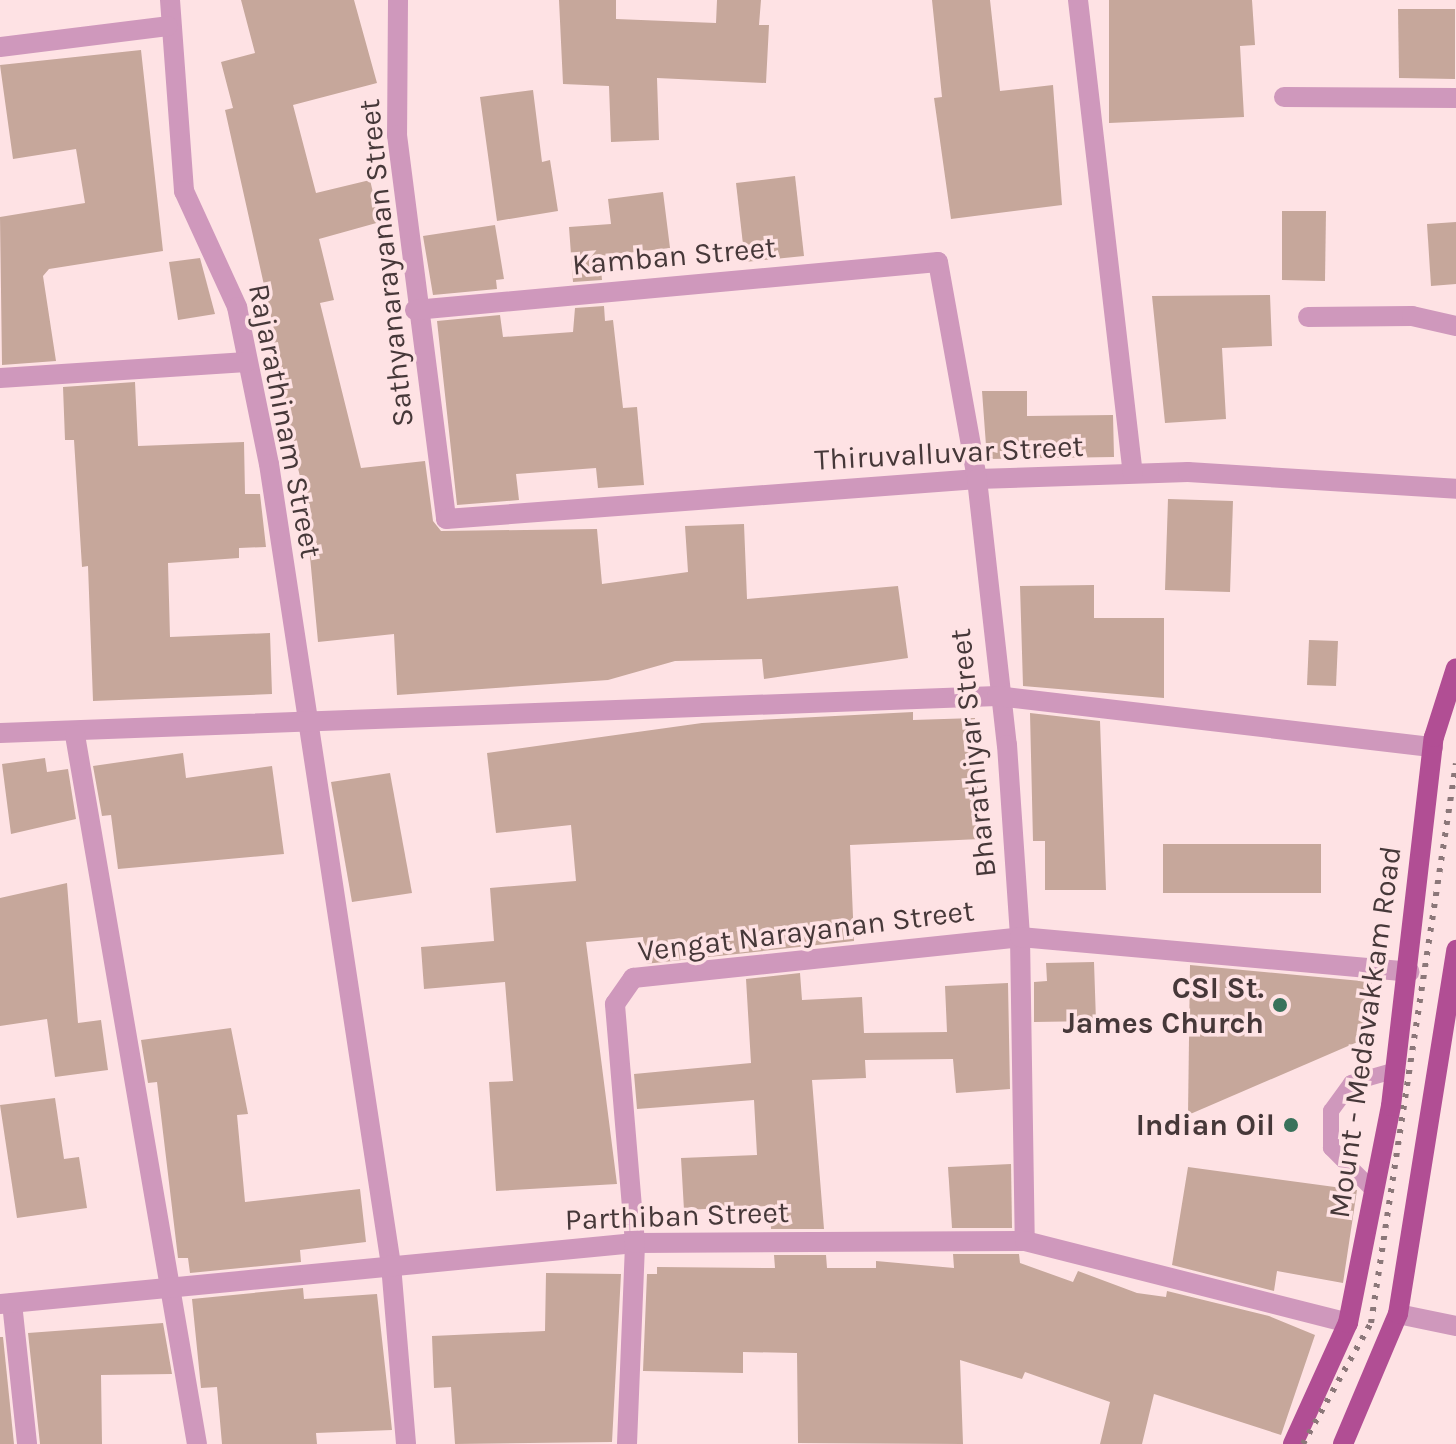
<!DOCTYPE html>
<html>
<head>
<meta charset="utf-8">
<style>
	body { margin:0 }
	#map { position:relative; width:1456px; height:1444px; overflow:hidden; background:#fee2e4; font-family:Karla,sans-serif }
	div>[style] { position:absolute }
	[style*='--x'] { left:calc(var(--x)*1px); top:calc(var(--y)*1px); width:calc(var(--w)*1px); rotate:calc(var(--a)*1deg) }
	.building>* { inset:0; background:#c6a79b }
	.service>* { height:16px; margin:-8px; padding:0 8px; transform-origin:8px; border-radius:8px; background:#cf98bc }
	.minor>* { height:20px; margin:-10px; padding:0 10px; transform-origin:10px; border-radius:10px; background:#cf98bc }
	.primary>* { height:20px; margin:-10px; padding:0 10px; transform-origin:10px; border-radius:10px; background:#b14e94 }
	.rail>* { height:6px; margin-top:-3px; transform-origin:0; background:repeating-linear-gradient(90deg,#8b7779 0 4px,transparent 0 12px) }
	.dots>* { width:22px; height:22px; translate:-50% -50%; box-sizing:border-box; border:4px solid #fee2e4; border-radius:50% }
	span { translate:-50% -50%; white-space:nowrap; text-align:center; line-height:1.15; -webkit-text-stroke:7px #fee2e4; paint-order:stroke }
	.street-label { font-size:30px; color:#463839 }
	.poi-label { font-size:30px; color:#463839; font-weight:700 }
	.right { translate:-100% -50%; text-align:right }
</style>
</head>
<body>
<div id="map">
	<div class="building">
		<i style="clip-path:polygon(241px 0,354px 0,377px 83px,293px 105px,316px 193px,370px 180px,380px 222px,319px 239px,334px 300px,320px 303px,361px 468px,425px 461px,433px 521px,441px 531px,597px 529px,602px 584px,688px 572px,685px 526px,744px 524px,747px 599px,898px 586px,908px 658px,764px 679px,762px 659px,675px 661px,608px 680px,397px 695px,394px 634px,318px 642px,304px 493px,265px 332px,274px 330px,225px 110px,233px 108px,221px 62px,255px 53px)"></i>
		<i style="clip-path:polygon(559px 0,616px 0,616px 19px,716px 23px,717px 0,761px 0,759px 25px,769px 25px,766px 83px,657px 78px,659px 140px,611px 142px,609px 86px,563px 84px)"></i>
		<i style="clip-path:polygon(932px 0,990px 0,1000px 91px,1053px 85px,1062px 205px,951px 219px,934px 98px,942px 97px)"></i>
		<i style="clip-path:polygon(1109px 0,1252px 0,1255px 45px,1240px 46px,1244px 117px,1109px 123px)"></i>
		<i style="clip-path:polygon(1398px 9px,1455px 9px,1455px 79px,1399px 78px)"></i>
		<i style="clip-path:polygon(141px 50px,163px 251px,49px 269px,43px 276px,56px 361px,2px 365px,0 217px,85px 203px,76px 149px,13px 159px,0 65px)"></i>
		<i style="clip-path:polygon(533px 90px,542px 162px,550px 160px,558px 211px,497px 221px,480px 97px)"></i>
		<i style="clip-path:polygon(795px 176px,804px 256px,745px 262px,736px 183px)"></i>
		<i style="clip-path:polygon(663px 192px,670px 248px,600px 256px,602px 280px,573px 282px,569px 227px,611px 224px,608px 199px)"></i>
		<i style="clip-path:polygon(1282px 211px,1326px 211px,1325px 281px,1282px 280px)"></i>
		<i style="clip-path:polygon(1456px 222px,1456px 284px,1431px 286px,1427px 224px)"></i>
		<i style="clip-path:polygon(495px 225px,504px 279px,496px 280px,497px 289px,433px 295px,423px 236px)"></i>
		<i style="clip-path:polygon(200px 258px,215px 314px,178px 320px,169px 262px)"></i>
		<i style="clip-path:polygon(1270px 295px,1272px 346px,1222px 348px,1226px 419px,1165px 423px,1152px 296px)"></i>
		<i style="clip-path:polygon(604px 306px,605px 321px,613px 320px,623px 408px,637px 407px,644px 485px,598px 488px,596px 468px,516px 474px,519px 500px,457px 505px,437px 321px,500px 315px,503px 337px,573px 332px,575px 308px)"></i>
		<i style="clip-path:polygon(135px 382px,138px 446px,244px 442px,245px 494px,260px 494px,266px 547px,239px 548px,239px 558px,168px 563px,170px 637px,270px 633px,272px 694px,93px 701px,88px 566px,82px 567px,74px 440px,65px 440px,63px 387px)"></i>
		<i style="clip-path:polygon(982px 391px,1027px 391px,1027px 416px,1113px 415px,1114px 457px,987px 459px)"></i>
		<i style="clip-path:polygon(1168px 499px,1233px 501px,1230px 592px,1165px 590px)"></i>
		<i style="clip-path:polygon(1094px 585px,1094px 618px,1164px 618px,1164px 698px,1023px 686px,1020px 586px)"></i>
		<i style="clip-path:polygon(1309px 640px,1338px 641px,1336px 686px,1307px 685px)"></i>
		<i style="clip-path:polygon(913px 712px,913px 720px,975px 718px,980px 839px,850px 845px,854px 941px,645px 964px,643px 937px,586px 942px,617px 1184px,496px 1191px,489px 1082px,513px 1081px,505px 982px,424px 989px,421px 947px,494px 941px,490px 888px,576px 881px,571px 825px,496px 833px,487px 753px,702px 723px)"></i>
		<i style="clip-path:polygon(1030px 713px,1100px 721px,1106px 890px,1045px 890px,1045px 841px,1033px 841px)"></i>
		<i style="clip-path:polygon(183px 753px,186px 778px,272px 766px,284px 854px,118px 869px,111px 815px,102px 816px,93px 766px)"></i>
		<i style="clip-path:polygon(45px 758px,47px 772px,68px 769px,76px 819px,11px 834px,2px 764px)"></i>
		<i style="clip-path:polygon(390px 773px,412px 893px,352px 902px,331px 782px)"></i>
		<i style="clip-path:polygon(1163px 844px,1321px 844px,1321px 893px,1163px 893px)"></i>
		<i style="clip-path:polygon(67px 883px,78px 1023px,101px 1020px,108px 1070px,55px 1077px,47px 1019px,0 1026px,0 898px)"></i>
		<i style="clip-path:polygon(1094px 962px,1096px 1021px,1034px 1022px,1034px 982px,1047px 981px,1046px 963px)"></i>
		<i style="clip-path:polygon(1190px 965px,1372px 982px,1369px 1037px,1188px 1115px)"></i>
		<i style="clip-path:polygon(800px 973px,802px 1000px,862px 997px,864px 1033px,947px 1032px,945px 986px,1008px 983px,1010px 1089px,956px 1093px,953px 1059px,865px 1060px,866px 1078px,812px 1080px,824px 1229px,771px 1229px,770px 1206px,684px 1210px,681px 1158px,757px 1155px,754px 1100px,637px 1109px,634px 1074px,751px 1063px,746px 979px)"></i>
		<i style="clip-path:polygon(231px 1028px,248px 1114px,237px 1115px,245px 1202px,360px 1189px,366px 1242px,300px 1250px,301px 1262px,190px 1273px,188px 1258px,178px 1258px,157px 1082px,148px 1083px,141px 1040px)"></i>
		<i style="clip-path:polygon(55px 1098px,64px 1159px,79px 1157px,87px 1208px,17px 1218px,0 1105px)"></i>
		<i style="clip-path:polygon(1011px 1164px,1012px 1228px,952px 1228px,948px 1167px)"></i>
		<i style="clip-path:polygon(1188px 1167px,1357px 1190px,1343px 1283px,1277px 1271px,1274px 1291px,1172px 1265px)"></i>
		<i style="clip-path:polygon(953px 1254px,1019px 1254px,1020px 1263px,1073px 1282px,1078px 1271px,1137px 1293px,1166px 1297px,1167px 1291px,1269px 1316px,1315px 1335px,1281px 1435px,1154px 1394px,1142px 1444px,1100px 1444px,1110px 1402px,1025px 1372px,1022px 1379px,960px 1360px,963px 1444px,798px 1443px,797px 1353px,743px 1352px,743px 1373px,643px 1371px,647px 1274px,657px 1274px,657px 1267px,775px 1268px,774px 1255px,826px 1255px,827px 1268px,876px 1268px,876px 1261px,954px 1268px)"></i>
		<i style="clip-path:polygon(546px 1273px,621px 1274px,612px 1442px,455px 1444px,451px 1387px,434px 1388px,432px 1336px,545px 1331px)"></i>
		<i style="clip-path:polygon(303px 1288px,304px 1299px,377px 1294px,392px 1430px,316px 1433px,317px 1444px,222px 1444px,217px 1387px,201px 1388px,192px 1299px)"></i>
		<i style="clip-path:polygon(163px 1323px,172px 1374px,101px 1375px,102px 1444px,40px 1444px,28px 1333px)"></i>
		<i style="clip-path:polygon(0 1337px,3px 1337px,14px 1444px,0 1444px)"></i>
	</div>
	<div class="service">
		<i style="--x:1374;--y:1191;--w:61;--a:-135"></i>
		<i style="--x:1331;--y:1148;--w:37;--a:-90"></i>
		<i style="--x:1331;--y:1111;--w:34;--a:-54"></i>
		<i style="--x:1351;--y:1083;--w:47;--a:-16.1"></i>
	</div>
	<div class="minor">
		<i style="--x:170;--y:0;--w:192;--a:85.8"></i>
		<i style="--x:184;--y:191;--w:128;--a:65.4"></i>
		<i style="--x:237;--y:307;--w:160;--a:78.5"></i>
		<i style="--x:269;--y:464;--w:810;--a:81.34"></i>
		<i style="--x:391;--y:1265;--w:180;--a:85.2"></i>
		<i style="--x:398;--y:0;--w:135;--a:90.4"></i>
		<i style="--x:397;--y:135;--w:387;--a:82.7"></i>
		<i style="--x:446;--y:519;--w:533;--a:-4.31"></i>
		<i style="--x:977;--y:479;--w:211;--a:-1.9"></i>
		<i style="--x:1188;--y:472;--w:269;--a:3.6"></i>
		<i style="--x:1078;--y:0;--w:476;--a:83.4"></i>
		<i style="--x:0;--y:47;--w:169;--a:-7.1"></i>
		<i style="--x:1284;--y:97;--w:172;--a:0.3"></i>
		<i style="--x:415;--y:310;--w:525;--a:-5.24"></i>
		<i style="--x:938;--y:262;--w:220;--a:79.8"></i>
		<i style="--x:977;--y:479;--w:268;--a:83.6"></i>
		<i style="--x:1007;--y:745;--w:192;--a:86.1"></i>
		<i style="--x:1020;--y:937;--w:304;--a:89.1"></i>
		<i style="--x:1308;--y:317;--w:104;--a:-0.6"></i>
		<i style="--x:1412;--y:316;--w:45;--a:12.8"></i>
		<i style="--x:0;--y:378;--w:247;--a:-3.7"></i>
		<i style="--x:0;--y:733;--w:998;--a:-2.13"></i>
		<i style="--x:997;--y:696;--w:439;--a:6.7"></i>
		<i style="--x:75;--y:735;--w:719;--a:80.24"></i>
		<i style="--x:12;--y:1303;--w:142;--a:83.9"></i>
		<i style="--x:0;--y:1304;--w:638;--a:-5.49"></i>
		<i style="--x:635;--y:1243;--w:390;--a:-0.3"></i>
		<i style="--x:1025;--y:1241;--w:333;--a:14.2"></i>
		<i style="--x:1398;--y:1314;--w:59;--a:11.7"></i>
		<i style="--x:627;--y:1444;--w:201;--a:-87.7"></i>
		<i style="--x:635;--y:1243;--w:240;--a:-94.8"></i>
		<i style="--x:615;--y:1004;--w:32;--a:-55"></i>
		<i style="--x:633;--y:978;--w:389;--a:-6"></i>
		<i style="--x:1020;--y:937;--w:391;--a:5.1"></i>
	</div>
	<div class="primary">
		<i style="--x:1293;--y:1444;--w:133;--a:-65.6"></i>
		<i style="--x:1348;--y:1323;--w:221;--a:-78.8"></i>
		<i style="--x:1391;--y:1106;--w:371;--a:-83.4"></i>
		<i style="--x:1434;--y:737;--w:72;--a:-72.3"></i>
		<i style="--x:1343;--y:1444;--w:141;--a:-67.1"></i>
		<i style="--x:1398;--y:1314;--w:369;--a:-80.9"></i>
	</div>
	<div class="rail">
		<i style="--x:1303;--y:1444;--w:139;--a:-60.7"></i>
		<i style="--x:1371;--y:1323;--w:566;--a:-81.37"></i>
	</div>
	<div class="dots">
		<i style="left:1280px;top:1005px;background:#39725b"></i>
		<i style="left:1291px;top:1125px;background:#39725b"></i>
	</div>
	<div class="street-label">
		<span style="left:674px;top:256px;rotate:-5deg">Kamban Street</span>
		<span style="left:386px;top:263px;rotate:-96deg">Sathyanarayanan Street</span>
		<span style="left:285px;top:421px;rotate:79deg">Rajarathinam Street</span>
		<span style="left:949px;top:453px;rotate:-3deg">Thiruvalluvar Street</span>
		<span style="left:973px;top:753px;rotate:-96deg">Bharathiyar Street</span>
		<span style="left:806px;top:931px;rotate:-7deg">Vengat Narayanan Street</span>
		<span style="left:1365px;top:1032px;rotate:-82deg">Mount - Medavakkam Road</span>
		<span style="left:677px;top:1216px;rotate:-2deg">Parthiban Street</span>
	</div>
	<div class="poi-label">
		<span class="right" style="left:1264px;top:1005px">CSI St.<br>James Church</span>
		<span class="right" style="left:1275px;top:1125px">Indian Oil</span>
	</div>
</div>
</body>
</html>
